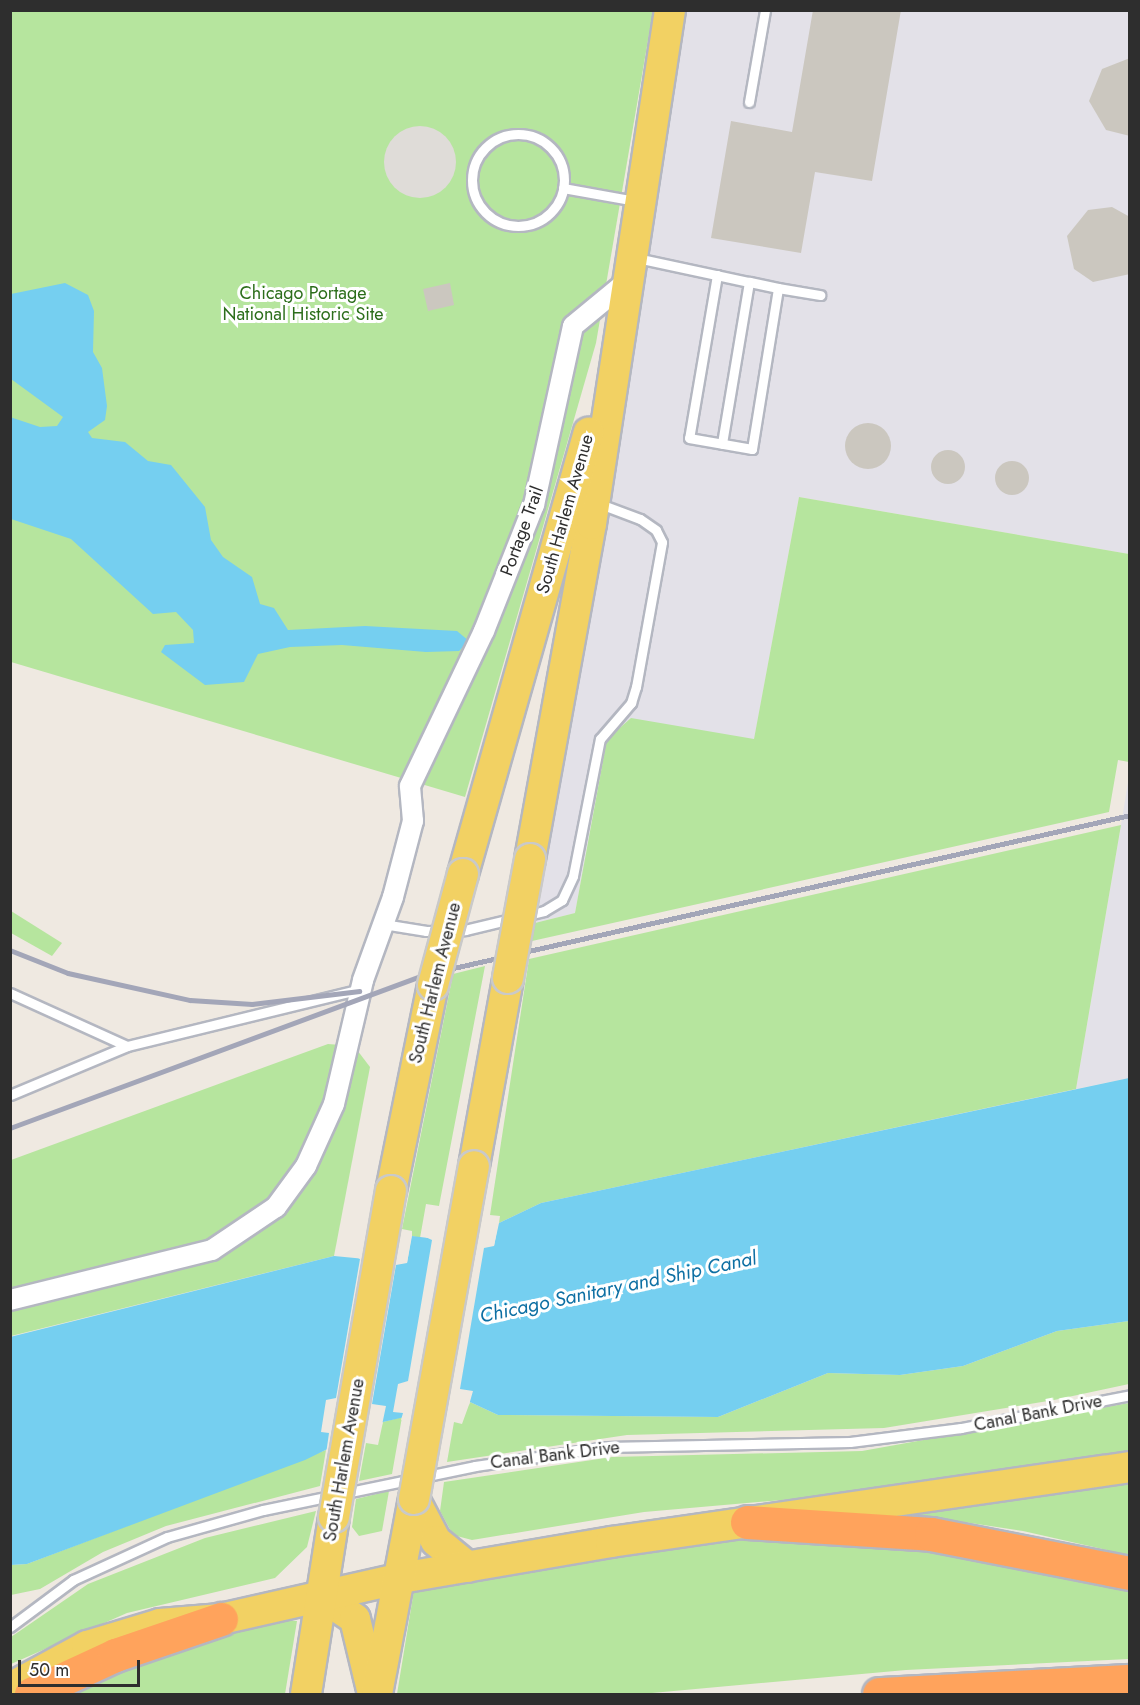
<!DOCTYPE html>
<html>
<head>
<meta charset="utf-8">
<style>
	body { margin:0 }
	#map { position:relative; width:1140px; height:1705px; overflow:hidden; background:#efe9e1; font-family:Jost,sans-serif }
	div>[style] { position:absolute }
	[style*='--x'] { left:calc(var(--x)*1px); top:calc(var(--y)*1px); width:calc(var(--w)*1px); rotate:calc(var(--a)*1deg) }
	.industrial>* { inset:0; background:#e3e1e8 }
	.green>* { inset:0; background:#b6e59e }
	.plaza>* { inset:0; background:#dfdcd8 }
	.round { border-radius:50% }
	.water>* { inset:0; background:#75cff0 }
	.pier>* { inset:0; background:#efe9e1 }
	.building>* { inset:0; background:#cbc7bf }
	.roads { filter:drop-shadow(2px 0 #b4b7c1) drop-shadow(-2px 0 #b4b7c1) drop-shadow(0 2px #b4b7c1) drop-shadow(0 -2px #b4b7c1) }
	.service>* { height:9px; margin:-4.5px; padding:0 4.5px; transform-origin:4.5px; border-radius:4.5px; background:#fff }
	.service>.ring { margin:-4.5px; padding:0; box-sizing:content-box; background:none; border:9px solid #fff; border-radius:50% }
	.minor>* { height:20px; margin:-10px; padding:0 10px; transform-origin:10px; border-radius:10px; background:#fff }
	.primary>* { height:30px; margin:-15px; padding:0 15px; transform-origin:15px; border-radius:15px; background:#f2d163 }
	.motorway>* { height:33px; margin:-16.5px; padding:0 16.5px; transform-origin:16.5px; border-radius:16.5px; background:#ffa35c }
	.rail>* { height:4.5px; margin:-2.25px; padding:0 2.25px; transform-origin:2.25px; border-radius:2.25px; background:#a3a6b8 }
	.bridges { filter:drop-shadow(2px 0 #c9c9c9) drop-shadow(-2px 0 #c9c9c9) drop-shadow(0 2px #c9c9c9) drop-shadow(0 -2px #c9c9c9) }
	.primary-bridge>* { height:30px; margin:-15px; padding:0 15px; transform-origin:15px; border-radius:15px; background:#f2d163 }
	span { translate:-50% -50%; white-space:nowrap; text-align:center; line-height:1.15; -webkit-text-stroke:6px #fff; paint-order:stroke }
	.park-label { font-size:18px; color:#2c6e1b }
	.street-label { font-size:18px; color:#2e2e2e }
	.water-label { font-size:20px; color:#0d6fa3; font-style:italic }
	.frame { position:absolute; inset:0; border:12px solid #2e2e2e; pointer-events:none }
	.scale { position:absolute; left:18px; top:1660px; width:122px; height:27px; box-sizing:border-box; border:3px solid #2e2e2e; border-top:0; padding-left:8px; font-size:18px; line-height:21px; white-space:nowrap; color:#2e2e2e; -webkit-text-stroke:4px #fff; paint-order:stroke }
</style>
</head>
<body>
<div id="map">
	<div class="industrial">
		<i style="clip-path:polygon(687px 11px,1129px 11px,1129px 554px,799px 497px,754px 740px,630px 719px,607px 739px,575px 913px,535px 923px)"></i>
		<i style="clip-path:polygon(1129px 776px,1129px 1078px,1076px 1089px,1121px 825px)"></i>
	</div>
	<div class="green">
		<i style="clip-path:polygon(10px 11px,653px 11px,596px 343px,465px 797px,11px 662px)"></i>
		<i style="clip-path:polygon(799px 497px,1129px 554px,1129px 762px,1118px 760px,1109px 812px,532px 941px,535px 923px,575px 913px,607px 739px,631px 718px,754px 739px)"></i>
		<i style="clip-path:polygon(1121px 825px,1076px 1089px,541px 1203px,499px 1223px,500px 1216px,490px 1215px,529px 959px)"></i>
		<i style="clip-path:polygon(11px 911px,62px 943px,52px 956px,11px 933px)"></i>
		<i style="clip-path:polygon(485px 966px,439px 1206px,426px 1204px,420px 1238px,412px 1236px,412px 1231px,402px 1229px,453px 974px)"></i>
		<i style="clip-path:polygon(328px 1044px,354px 1046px,370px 1067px,334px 1256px,11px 1336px,11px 1160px)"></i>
		<i style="clip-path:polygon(1129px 1321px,1129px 1384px,1054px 1400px,884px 1428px,627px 1435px,447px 1462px,454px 1422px,462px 1424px,470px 1402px,498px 1415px,718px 1417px,828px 1373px,900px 1375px,963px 1366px,1057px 1331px)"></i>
		<i style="clip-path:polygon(1129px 1403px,1129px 1459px,851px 1494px,644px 1512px,472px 1540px,453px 1535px,440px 1511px,444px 1482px,612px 1457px,862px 1451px)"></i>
		<i style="clip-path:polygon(402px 1417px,392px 1474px,359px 1481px,366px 1443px,378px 1445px,383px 1422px)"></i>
		<i style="clip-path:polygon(326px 1450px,320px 1486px,166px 1526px,103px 1552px,40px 1589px,11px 1595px,11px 1565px,27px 1564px)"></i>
		<i style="clip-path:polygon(1129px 1474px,1129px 1555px,1023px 1531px,918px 1515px,918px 1505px)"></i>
		<i style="clip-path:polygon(389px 1491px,382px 1531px,359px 1536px,352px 1527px,356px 1499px)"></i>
		<i style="clip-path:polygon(316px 1511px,307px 1547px,275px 1578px,127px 1613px,11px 1664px,11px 1637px,88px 1584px,205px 1538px)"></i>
		<i style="clip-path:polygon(763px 1539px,923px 1543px,1129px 1582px,1129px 1659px,906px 1670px,641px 1694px,397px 1694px,414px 1590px,702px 1542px)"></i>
		<i style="clip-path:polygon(269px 1619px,297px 1621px,285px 1694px,56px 1694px,108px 1670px)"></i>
	</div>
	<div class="plaza">
		<i class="round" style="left:384px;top:126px;width:72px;height:72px"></i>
	</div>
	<div class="water">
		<i style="clip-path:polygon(65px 283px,88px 295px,94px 311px,93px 352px,102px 368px,107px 406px,105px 420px,88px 432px,92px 438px,125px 442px,148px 461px,171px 465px,205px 507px,211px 540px,223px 557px,252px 577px,260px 604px,274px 608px,288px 630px,365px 626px,457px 631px,469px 641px,459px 651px,426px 652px,342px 645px,290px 647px,258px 654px,244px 682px,205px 685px,161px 652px,165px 645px,194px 643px,193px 630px,176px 612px,153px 614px,71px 539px,11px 519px,10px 417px,40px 427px,57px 426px,63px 417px,11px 379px,11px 294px)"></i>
		<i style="clip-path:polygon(1129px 1078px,1129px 1321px,1057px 1331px,963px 1366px,900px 1375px,828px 1373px,718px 1417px,498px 1415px,470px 1402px,383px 1422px,305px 1460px,27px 1564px,11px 1565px,10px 1337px,334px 1256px,407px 1263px,412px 1236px,494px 1246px,499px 1223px,541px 1203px)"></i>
	</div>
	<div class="pier">
		<i style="clip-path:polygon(499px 1219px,494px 1246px,484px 1248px,460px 1389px,473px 1391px,469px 1405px,401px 1420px,403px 1413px,393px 1412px,398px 1384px,408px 1381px,432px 1240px,421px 1235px,492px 1244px)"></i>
		<i style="clip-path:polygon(412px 1233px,407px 1263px,396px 1265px,372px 1404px,386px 1406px,382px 1425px,326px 1454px,329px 1433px,321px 1432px,326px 1400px,336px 1398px,360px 1259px,349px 1253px,404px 1261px)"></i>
	</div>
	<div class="building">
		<i style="clip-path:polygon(813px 10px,901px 10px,872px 181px,815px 172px,801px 253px,711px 238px,731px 121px,792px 132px)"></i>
		<i style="clip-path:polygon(1130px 58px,1130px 136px,1106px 130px,1089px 101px,1102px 69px)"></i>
		<i style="clip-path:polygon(1112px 207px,1130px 217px,1130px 274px,1093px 282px,1074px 269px,1067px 236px,1088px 210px)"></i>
		<i style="clip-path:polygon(450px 283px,454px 305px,428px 311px,423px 289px)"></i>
		<i class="round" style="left:845px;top:423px;width:46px;height:46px"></i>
		<i class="round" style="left:931px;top:450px;width:34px;height:34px"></i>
		<i class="round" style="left:995px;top:461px;width:34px;height:34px"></i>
	</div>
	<div class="roads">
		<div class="service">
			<i style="--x:749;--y:102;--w:93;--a:-80.1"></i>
			<i class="ring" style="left:472px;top:134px;width:83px;height:83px"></i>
			<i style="--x:563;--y:188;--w:73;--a:10.2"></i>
			<i style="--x:637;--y:258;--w:115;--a:12.1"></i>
			<i style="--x:749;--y:282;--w:164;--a:99.5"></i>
			<i style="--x:717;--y:275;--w:165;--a:99.7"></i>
			<i style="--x:689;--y:438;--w:64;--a:9.9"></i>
			<i style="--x:752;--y:449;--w:163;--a:-80.8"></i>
			<i style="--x:778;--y:288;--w:30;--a:-168"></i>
			<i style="--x:778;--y:288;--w:43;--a:9.5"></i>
			<i style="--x:383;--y:924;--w:44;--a:9.2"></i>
			<i style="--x:426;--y:931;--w:39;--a:-1"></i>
			<i style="--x:465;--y:930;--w:81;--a:-13.5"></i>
			<i style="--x:544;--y:911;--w:21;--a:-31"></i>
			<i style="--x:562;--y:900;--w:26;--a:-65"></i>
			<i style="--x:573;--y:876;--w:140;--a:-78.9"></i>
			<i style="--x:600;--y:739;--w:48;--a:-49.3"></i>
			<i style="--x:631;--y:703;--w:17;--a:-73"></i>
			<i style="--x:636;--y:687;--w:147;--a:-79.8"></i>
			<i style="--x:662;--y:542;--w:13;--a:-117"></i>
			<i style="--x:656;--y:530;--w:19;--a:-145"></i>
			<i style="--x:640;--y:519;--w:43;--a:-159.4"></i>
			<i style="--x:10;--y:993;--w:128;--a:24.4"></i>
			<i style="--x:10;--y:1095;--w:127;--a:-22.7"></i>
			<i style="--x:127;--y:1046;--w:240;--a:-13.7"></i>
			<i style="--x:10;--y:1627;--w:79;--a:-36.7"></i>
			<i style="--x:73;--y:1580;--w:103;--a:-24.6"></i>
			<i style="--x:167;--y:1537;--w:100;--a:-15.7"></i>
			<i style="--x:263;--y:1510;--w:217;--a:-11.7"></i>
			<i style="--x:475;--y:1466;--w:133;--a:-8.2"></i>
			<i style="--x:607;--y:1447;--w:243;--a:-1.2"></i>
			<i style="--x:850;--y:1442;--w:112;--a:-7.2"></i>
			<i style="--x:961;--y:1428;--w:172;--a:-11"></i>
		</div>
		<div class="minor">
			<i style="--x:10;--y:1300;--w:208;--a:-13.9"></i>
			<i style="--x:212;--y:1250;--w:77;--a:-33.9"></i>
			<i style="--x:276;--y:1207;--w:51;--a:-53.8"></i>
			<i style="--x:306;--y:1166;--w:68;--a:-65.7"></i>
			<i style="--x:334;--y:1104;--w:127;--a:-76.8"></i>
			<i style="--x:363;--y:980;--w:88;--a:-70.1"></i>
			<i style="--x:393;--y:897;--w:79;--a:-75.3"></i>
			<i style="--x:413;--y:821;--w:35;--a:-95"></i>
			<i style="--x:410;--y:786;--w:172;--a:-64.5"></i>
			<i style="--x:484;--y:631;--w:136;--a:-68.4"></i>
			<i style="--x:534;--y:505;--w:183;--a:-77.7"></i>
			<i style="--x:573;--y:326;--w:66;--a:-39.5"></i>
		</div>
		<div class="primary">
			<i style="--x:530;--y:859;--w:341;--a:-79.7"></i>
			<i style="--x:591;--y:524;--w:520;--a:-81.26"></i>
			<i style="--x:463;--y:874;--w:459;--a:-74.1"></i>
			<i style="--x:474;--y:1166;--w:191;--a:-79.7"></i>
			<i style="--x:391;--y:1191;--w:210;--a:-78.5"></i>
			<i style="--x:414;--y:1499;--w:47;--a:62.4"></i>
			<i style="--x:436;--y:1541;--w:41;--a:39.1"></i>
			<i style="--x:320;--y:1595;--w:42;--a:34.4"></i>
			<i style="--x:355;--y:1619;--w:73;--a:76.5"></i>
			<i style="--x:10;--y:1688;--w:88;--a:-28.6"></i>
			<i style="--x:87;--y:1646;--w:76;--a:-16.8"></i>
			<i style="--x:160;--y:1624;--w:61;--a:-4.7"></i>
			<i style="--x:221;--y:1619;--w:185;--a:-12.8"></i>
			<i style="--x:401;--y:1578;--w:213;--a:-9.7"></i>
			<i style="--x:611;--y:1542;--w:524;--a:-8.22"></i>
			<i style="--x:306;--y:1694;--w:179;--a:-81"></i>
			<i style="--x:377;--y:1694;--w:198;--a:-79.3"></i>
		</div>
		<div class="motorway">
			<i style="--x:747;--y:1522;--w:184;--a:3.7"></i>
			<i style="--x:931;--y:1534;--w:203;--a:11.1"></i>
			<i style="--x:31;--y:1694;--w:93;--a:-24.9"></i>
			<i style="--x:115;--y:1655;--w:112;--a:-18.8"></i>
			<i style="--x:879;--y:1694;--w:251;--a:-3"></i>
		</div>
	</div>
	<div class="rail">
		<i style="--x:10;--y:950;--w:62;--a:21.6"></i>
		<i style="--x:68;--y:973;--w:125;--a:12.5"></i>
		<i style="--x:190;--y:1000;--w:62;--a:3.7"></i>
		<i style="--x:252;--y:1004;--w:108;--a:-6.9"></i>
		<i style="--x:10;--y:1128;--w:445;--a:-20.3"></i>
		<i style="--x:427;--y:974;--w:721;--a:-12.74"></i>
	</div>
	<div class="bridges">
		<div class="primary-bridge">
			<i style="--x:508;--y:978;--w:121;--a:-79.5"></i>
			<i style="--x:433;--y:985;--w:115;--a:-74.9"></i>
			<i style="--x:414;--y:1499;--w:338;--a:-79.8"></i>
			<i style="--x:334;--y:1517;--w:331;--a:-80.1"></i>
		</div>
	</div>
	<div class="park-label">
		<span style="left:303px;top:304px">Chicago Portage<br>National Historic Site</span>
	</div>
	<div class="street-label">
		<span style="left:565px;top:514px;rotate:-74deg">South Harlem Avenue</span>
		<span style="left:522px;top:531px;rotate:-70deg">Portage Trail</span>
		<span style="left:435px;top:983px;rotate:-76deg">South Harlem Avenue</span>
		<span style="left:1038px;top:1413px;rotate:-11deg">Canal Bank Drive</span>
		<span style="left:555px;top:1455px;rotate:-7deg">Canal Bank Drive</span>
		<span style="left:344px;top:1460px;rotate:-80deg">South Harlem Avenue</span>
	</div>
	<div class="water-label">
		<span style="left:618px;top:1287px;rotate:-12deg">Chicago Sanitary and Ship Canal</span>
	</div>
	<div class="frame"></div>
	<div class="scale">50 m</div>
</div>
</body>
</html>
